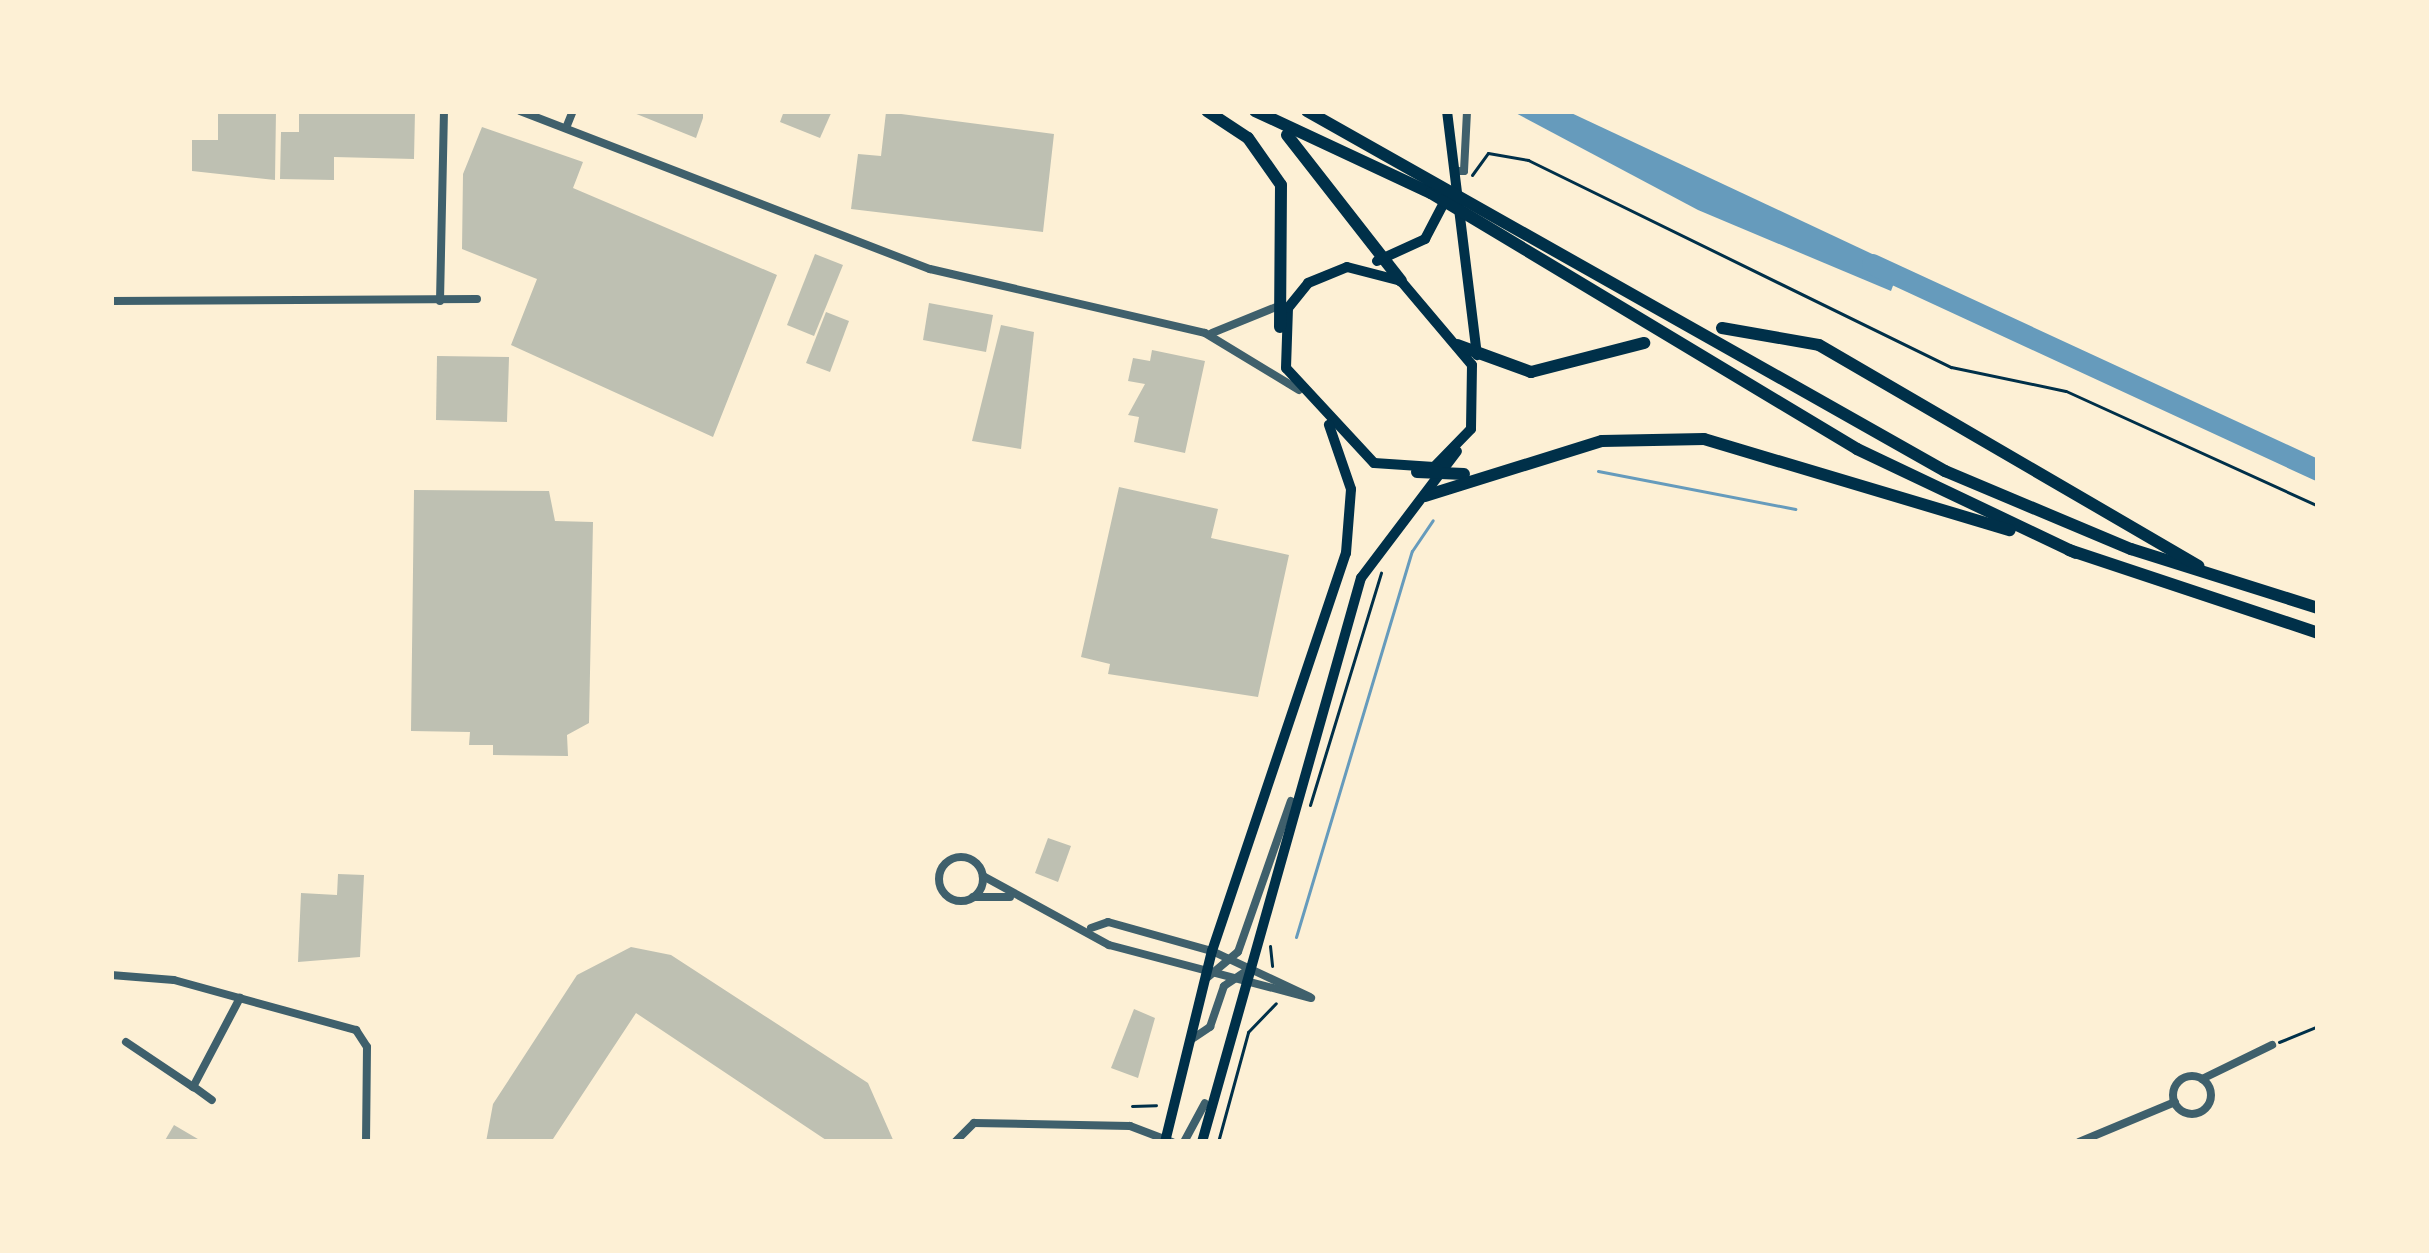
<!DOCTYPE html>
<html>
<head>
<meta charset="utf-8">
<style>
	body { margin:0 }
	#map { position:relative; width:2429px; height:1253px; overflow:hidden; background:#fdf0d5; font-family:Barlow,sans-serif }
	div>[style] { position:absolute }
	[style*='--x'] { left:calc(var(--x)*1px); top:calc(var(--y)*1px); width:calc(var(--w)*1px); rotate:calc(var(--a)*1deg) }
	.water>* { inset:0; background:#669bbc }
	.stream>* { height:3px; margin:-1.5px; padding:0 1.5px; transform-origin:1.5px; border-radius:1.5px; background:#669bbc }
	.river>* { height:21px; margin:-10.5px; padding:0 10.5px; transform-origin:10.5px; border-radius:10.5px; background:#669bbc }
	.building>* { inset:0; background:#bec0b2 }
	.path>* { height:3px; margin:-1.5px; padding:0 1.5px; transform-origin:1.5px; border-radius:1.5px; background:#003049 }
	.minor>* { height:8px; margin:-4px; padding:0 4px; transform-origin:4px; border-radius:4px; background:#3f606c }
	.minor>.ring { margin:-4px; padding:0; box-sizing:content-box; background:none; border:8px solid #3f606c; border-radius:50% }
	.secondary>* { height:10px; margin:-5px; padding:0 5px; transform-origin:5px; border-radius:5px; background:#003049 }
	.primary>* { height:12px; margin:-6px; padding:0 6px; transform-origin:6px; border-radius:6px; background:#003049 }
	span { translate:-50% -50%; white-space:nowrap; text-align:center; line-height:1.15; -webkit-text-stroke:10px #fdf0d5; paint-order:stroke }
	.frame { position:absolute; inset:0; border:114px solid #fdf0d5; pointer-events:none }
</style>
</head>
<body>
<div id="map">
	<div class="water">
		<i style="clip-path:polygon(1512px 111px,1567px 111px,1900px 267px,1891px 291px,1698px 210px)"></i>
	</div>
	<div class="stream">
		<i style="--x:1598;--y:471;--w:201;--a:10.9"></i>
		<i style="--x:1296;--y:937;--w:403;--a:-73.3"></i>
		<i style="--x:1412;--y:551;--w:37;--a:-56"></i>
	</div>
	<div class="river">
		<i style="--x:1872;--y:264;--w:491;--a:24.8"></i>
	</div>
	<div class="building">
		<i style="clip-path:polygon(218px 111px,276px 111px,275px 180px,192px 171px,192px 140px,218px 140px)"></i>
		<i style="clip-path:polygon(299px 111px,415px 111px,414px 159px,334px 157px,334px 180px,280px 179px,281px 132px,299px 132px)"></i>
		<i style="clip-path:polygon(629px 111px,703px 111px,703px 118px,696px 138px)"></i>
		<i style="clip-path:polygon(784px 111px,832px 111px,820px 138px,780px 122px)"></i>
		<i style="clip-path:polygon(886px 112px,1054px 134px,1043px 232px,851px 209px,858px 154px,881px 156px)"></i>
		<i style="clip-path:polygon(482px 127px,583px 162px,573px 188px,777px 275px,713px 437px,511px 345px,537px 279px,462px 249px,463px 174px)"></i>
		<i style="clip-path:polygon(815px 254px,843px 265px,814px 336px,787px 325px)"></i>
		<i style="clip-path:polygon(929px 303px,993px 315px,986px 352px,923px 340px)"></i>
		<i style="clip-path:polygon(826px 312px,849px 321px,830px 372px,806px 363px)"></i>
		<i style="clip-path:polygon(1001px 325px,1034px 332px,1021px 449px,972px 441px)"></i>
		<i style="clip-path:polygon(1152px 350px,1205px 361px,1185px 453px,1134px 442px,1139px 417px,1128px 415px,1145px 384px,1128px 381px,1133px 358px,1150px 361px)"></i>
		<i style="clip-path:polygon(437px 356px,509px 357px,507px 422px,436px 420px)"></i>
		<i style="clip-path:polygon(1119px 487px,1218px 509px,1211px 538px,1289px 555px,1258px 697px,1108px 674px,1110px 664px,1081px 657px)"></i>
		<i style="clip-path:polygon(414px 490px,549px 491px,555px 521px,593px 522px,589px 723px,567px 735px,568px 756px,493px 755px,493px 745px,469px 745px,470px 732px,411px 731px)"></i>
		<i style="clip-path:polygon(1048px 838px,1071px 846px,1058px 882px,1035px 873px)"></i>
		<i style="clip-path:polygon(338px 874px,364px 875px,360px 957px,298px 962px,301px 893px,337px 895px)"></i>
		<i style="clip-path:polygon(631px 947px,671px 955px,868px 1083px,894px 1142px,829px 1142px,636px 1013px,551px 1142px,486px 1142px,493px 1104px,577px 975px)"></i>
		<i style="clip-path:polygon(1134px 1009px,1155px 1018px,1138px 1078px,1111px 1068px)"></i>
		<i style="clip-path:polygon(174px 1125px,203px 1142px,164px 1142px)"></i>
	</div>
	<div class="path">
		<i style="--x:1472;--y:175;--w:27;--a:-54"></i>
		<i style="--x:1488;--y:153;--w:41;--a:9.9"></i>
		<i style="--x:1528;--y:160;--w:471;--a:26.1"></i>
		<i style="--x:1951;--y:367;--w:117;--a:11.8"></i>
		<i style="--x:2066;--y:391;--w:277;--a:24.5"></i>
		<i style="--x:1310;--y:805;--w:243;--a:-73"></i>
		<i style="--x:1270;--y:946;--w:20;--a:84"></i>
		<i style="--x:2279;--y:1042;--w:42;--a:-22.3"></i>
		<i style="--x:1132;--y:1106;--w:24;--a:-2"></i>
		<i style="--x:1218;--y:1142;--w:114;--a:-74.7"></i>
		<i style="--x:1248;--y:1032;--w:40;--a:-46"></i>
	</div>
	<div class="minor">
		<i style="--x:520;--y:111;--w:439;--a:21.1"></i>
		<i style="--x:930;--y:269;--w:282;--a:13.1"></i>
		<i style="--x:1205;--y:333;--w:110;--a:31.2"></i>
		<i style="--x:566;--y:128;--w:18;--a:-68"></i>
		<i style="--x:1454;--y:171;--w:10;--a:0"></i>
		<i style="--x:1464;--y:171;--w:60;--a:-87.1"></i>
		<i style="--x:111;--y:301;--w:366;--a:-0.3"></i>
		<i style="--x:440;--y:301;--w:190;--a:-88.8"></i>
		<i style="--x:1212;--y:333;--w:74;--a:-22.1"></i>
		<i class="ring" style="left:939px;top:857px;width:36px;height:36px"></i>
		<i style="--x:983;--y:876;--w:144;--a:28.7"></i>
		<i style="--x:1109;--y:945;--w:209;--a:14.7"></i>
		<i style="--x:973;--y:897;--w:37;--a:0"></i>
		<i style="--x:1091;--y:928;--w:18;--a:-19"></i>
		<i style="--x:1108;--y:922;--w:108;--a:15.6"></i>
		<i style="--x:1212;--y:951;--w:108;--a:25.1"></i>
		<i style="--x:111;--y:975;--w:63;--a:4.5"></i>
		<i style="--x:174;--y:980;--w:189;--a:15.4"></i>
		<i style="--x:356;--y:1030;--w:20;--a:57"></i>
		<i style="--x:367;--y:1047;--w:95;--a:90.6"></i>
		<i style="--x:1208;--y:977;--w:39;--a:-40"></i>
		<i style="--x:1238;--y:952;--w:160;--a:-70.7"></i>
		<i style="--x:1192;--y:1039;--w:22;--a:-34"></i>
		<i style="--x:1210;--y:1027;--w:43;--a:-71.1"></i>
		<i style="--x:1224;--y:986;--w:32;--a:-34"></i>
		<i style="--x:126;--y:1042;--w:81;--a:33.9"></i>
		<i style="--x:193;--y:1087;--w:101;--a:-62.2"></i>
		<i class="ring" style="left:2173px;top:1076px;width:30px;height:30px"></i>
		<i style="--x:2202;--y:1079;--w:78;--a:-25.9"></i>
		<i style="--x:194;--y:1087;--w:22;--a:36"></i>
		<i style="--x:955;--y:1142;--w:27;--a:-45"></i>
		<i style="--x:974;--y:1123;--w:156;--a:1.1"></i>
		<i style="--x:1130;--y:1126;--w:45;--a:20.9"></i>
		<i style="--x:1184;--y:1142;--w:44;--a:-61.7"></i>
		<i style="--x:2079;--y:1142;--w:104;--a:-22.6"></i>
	</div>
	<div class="secondary">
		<i style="--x:1447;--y:111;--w:246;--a:83"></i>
		<i style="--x:1377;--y:261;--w:53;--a:-24.6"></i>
		<i style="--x:1425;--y:239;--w:47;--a:-62.4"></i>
		<i style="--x:1347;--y:267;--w:56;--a:14.5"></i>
		<i style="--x:1401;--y:281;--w:110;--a:49.8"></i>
		<i style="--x:1472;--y:365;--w:64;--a:90.9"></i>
		<i style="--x:1471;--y:429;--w:53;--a:134.2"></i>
		<i style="--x:1434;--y:467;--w:60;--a:-176.2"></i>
		<i style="--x:1374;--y:463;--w:129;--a:-132.8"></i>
		<i style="--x:1286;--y:368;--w:60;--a:-88.1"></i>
		<i style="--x:1288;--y:308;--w:32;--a:-51"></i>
		<i style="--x:1308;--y:283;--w:42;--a:-22.3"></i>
		<i style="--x:1165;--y:1142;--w:197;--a:-76.2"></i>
		<i style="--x:1212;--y:951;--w:420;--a:-71.4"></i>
		<i style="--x:1346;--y:553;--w:64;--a:-85.5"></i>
		<i style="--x:1351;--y:489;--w:68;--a:-109"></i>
		<i style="--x:1202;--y:1142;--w:586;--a:-74.26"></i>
		<i style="--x:1361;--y:578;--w:159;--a:-52.9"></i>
	</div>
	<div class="primary">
		<i style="--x:1207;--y:111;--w:49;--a:33.4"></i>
		<i style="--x:1248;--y:138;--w:57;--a:54.9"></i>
		<i style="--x:1281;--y:185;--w:142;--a:90.4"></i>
		<i style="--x:1255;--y:111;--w:194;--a:25"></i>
		<i style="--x:1431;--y:193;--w:497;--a:31"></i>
		<i style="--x:1857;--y:449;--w:242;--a:25.4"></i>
		<i style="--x:1307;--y:111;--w:733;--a:29.43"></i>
		<i style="--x:1945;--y:471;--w:202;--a:22.8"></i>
		<i style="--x:2131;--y:549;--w:196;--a:17.5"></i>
		<i style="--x:1287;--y:135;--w:185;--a:52"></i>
		<i style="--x:1722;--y:328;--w:98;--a:9.9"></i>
		<i style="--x:1819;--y:345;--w:439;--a:30.2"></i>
		<i style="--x:1457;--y:345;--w:79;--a:20"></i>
		<i style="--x:1531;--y:372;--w:117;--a:-14.4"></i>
		<i style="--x:1417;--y:472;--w:47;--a:2.4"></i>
		<i style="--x:1425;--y:496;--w:185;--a:-17.3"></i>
		<i style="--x:1602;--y:441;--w:102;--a:-1.1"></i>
		<i style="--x:1704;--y:439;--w:319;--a:16.6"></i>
		<i style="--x:2069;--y:550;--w:262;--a:18.4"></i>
	</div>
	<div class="frame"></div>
</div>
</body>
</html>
